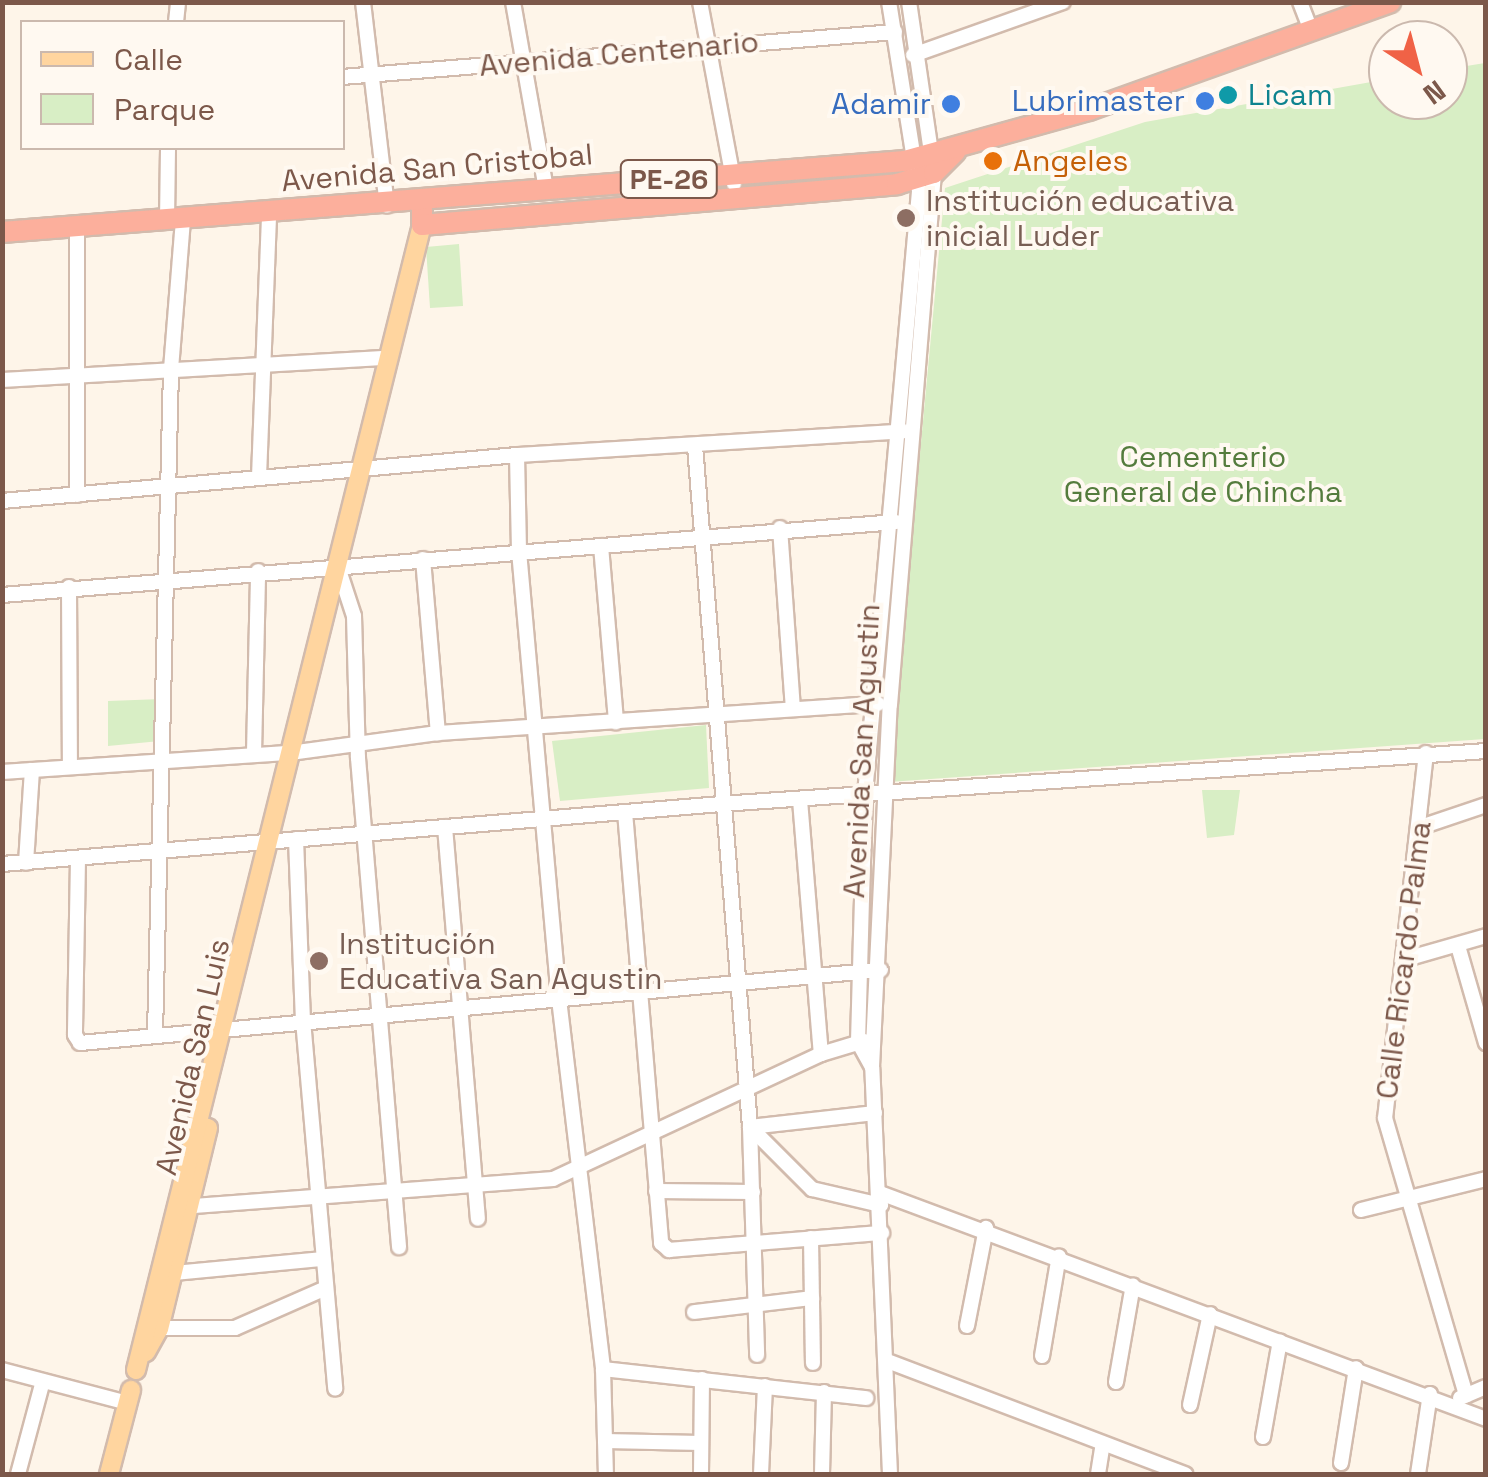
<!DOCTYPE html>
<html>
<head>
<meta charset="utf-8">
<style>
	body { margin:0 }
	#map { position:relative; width:1488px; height:1477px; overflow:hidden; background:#fef5e9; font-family:"Space Grotesk",sans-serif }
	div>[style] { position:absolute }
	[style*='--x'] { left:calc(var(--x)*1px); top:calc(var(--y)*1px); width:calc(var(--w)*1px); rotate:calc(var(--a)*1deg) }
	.green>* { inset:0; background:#d8eec5 }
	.roads { filter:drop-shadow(2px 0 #d2bbad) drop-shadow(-2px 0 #d2bbad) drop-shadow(0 2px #d2bbad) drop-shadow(0 -2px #d2bbad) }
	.minor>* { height:14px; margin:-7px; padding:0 7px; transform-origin:7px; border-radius:7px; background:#fff }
	.major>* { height:18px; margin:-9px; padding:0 9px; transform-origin:9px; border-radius:9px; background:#ffd59f }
	.highway>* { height:20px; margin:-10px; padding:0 10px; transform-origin:10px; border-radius:10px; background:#fcaf9c }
	.dots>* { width:28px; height:28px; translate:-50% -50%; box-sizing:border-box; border:5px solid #fff9f1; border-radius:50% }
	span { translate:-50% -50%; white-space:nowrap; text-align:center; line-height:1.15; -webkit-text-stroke:8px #fff9f1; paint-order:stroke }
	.shield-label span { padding:2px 8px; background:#fff9f1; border:2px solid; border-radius:8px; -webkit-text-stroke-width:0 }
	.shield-label { font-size:28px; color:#7c584a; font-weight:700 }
	.street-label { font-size:30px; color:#7c584a }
	.culture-label { font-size:30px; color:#0d838f }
	.left { translate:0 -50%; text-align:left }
	.shop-label { font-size:30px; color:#366cbe }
	.right { translate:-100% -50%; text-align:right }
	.food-label { font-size:30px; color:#c56008 }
	.education-label { font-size:30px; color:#785e54 }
	.park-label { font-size:30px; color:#547c3d }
	.frame { position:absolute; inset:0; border:5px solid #7c584a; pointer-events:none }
	.legend { position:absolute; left:20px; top:20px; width:325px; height:130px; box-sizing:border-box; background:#fff9f1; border:2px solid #cbb9ae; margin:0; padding:12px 18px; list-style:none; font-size:30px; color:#7c584a }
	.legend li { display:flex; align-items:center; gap:20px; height:50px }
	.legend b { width:50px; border:2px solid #cbb9ae }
	.north { position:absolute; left:1368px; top:20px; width:100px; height:100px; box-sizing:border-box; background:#fff9f1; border:2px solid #cbb9ae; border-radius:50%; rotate:144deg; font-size:28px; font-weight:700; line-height:40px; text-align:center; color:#7c584a }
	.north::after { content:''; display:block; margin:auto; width:35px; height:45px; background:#f06246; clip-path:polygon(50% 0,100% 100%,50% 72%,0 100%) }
</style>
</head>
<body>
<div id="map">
	<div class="green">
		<i style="clip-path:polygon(1485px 63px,1485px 739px,889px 782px,945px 188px,1145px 122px,1388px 79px,1388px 100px,1448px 100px,1448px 69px)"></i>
		<i style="clip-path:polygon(459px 244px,463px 306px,430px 308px,426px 247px)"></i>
		<i style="clip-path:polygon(162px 699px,160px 741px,108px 746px,108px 701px)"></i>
		<i style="clip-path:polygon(706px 725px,709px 788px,560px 801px,552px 741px)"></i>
		<i style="clip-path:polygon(1202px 790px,1240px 790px,1234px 835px,1207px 838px)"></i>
	</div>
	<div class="roads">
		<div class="minor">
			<i style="--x:363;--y:2;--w:205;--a:83.3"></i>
			<i style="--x:513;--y:2;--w:190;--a:80"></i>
			<i style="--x:700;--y:2;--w:185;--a:79.4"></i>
			<i style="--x:1300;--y:2;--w:30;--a:69"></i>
			<i style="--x:176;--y:22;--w:20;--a:-84"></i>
			<i style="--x:913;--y:55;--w:159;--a:-19.5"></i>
			<i style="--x:342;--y:77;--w:555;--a:-4.65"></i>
			<i style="--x:167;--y:221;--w:73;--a:-89.2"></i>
			<i style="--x:77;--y:226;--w:269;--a:90"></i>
			<i style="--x:2;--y:380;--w:387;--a:-3.3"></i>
			<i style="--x:695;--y:446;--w:683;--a:85.38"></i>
			<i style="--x:750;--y:1127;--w:228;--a:88.2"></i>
			<i style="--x:517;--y:455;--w:96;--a:88.8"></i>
			<i style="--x:519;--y:551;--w:450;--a:84.9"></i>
			<i style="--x:559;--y:999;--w:373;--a:83.2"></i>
			<i style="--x:603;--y:1369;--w:105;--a:88.4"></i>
			<i style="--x:259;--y:477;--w:265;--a:-87.8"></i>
			<i style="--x:2;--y:501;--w:517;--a:-5.1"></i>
			<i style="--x:517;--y:455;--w:388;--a:-3.5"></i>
			<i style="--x:780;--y:528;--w:180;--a:85.9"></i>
			<i style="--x:601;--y:546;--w:177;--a:85.1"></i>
			<i style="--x:423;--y:559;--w:175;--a:85.1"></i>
			<i style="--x:337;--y:564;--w:55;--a:71.9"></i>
			<i style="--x:354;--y:616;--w:142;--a:88.4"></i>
			<i style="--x:358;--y:758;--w:491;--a:85.2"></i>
			<i style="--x:69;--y:587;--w:179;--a:89.7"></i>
			<i style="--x:2;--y:595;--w:897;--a:-4.67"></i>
			<i style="--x:254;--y:753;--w:182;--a:-88.7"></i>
			<i style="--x:1426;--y:753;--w:367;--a:96.4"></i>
			<i style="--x:1385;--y:1118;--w:289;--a:73.7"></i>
			<i style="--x:32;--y:770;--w:259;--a:-3.8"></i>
			<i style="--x:290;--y:753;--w:149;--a:-7.7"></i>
			<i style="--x:438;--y:733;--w:441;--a:-3.8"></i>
			<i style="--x:2;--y:772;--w:30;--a:-4"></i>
			<i style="--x:32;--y:770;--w:93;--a:93.7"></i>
			<i style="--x:800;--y:800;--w:255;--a:85.3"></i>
			<i style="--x:625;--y:812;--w:433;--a:85.2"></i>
			<i style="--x:661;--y:1243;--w:11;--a:41"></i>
			<i style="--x:669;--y:1250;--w:214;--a:-4.6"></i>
			<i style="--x:445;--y:827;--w:393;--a:85.2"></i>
			<i style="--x:1421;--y:827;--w:69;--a:-18.7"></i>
			<i style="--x:296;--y:839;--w:181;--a:87.8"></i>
			<i style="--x:303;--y:1020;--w:370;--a:85"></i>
			<i style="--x:78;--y:859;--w:176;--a:91"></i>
			<i style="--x:75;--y:1035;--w:9;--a:58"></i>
			<i style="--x:80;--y:1043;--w:804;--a:-5.21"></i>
			<i style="--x:2;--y:864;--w:721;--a:-4.77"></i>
			<i style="--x:721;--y:804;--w:767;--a:-3.96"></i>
			<i style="--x:1458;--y:946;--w:101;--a:73.9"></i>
			<i style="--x:1406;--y:959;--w:83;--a:-16"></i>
			<i style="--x:155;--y:1034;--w:665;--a:-88.62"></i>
			<i style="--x:171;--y:369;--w:150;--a:-85.4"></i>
			<i style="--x:872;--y:1067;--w:29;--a:-119"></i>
			<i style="--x:858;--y:1042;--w:248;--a:-88.4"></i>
			<i style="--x:865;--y:794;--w:605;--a:-84.88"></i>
			<i style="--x:919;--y:191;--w:191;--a:-99"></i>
			<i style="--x:875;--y:1113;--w:126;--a:173.6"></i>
			<i style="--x:750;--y:1127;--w:88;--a:45"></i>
			<i style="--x:812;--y:1189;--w:71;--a:13.1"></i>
			<i style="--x:656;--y:1191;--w:97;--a:0.6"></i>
			<i style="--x:880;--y:1193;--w:647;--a:20.45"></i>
			<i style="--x:181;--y:1207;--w:373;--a:-4.3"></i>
			<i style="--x:553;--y:1179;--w:296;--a:-25"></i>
			<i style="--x:821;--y:1054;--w:45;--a:-16.8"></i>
			<i style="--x:1361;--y:1210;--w:129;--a:-13.9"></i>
			<i style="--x:811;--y:1238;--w:125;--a:89.1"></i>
			<i style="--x:174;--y:1273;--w:150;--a:-5.4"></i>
			<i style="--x:694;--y:1312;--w:119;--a:-6.8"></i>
			<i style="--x:967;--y:1326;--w:100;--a:-79"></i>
			<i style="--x:150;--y:1328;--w:85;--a:0"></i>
			<i style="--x:235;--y:1328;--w:99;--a:-23.7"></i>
			<i style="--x:1042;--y:1356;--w:101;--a:-80.4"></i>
			<i style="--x:890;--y:1362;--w:316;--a:20.8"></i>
			<i style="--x:603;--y:1369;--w:265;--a:6.3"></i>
			<i style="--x:2;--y:1370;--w:130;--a:14.7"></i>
			<i style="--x:1116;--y:1382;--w:98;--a:-80.1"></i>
			<i style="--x:1460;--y:1398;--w:28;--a:-23"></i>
			<i style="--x:1190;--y:1405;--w:93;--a:-77.6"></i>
			<i style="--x:1263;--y:1437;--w:97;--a:-80"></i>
			<i style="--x:605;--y:1441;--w:96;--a:1.2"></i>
			<i style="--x:1341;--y:1463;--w:96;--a:-81"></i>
			<i style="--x:18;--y:1474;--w:96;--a:-75"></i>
			<i style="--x:701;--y:1474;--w:95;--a:-89.4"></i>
			<i style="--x:761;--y:1474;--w:88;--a:-87.4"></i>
			<i style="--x:822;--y:1474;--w:82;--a:-88.6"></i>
			<i style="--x:890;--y:1474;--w:407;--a:-92.5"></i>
			<i style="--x:872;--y:1067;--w:362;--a:-87.2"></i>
			<i style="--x:890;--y:705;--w:534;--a:-85.27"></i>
			<i style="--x:934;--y:173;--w:173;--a:-98.3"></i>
			<i style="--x:1098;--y:1474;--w:31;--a:-81"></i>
			<i style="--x:1418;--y:1474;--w:81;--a:-81.5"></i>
		</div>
		<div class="major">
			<i style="--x:146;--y:1352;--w:26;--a:-61"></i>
			<i style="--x:159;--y:1329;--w:207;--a:-76.3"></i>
			<i style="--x:136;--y:1370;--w:1180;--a:-75.98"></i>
			<i style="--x:109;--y:1474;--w:87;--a:-75.3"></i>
		</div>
		<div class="highway">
			<i style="--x:422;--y:204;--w:21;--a:90"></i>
			<i style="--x:422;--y:225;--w:477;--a:-4.9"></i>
			<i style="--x:897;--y:184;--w:39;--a:-17"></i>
			<i style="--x:934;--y:173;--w:30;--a:-45"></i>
			<i style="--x:2;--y:232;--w:906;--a:-4.5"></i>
			<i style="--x:905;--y:161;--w:191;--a:-15.5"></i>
			<i style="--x:1089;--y:110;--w:320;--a:-19.7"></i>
		</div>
	</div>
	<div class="dots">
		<i style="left:1228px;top:95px;background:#0f9aa8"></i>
		<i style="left:1205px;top:101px;background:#3f7fe0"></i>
		<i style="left:951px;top:104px;background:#3f7fe0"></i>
		<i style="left:993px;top:161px;background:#e8710a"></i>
		<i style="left:906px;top:218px;background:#8d6e63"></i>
		<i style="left:319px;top:961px;background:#8d6e63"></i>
	</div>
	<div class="shield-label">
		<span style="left:669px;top:179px">PE-26</span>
	</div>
	<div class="street-label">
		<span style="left:619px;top:54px;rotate:-5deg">Avenida Centenario</span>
		<span style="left:437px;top:168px;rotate:-5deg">Avenida San Cristobal</span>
		<span style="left:862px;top:751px;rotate:-87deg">Avenida San Agustin</span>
		<span style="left:1404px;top:960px;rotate:-83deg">Calle Ricardo Palma</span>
		<span style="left:193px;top:1057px;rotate:-77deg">Avenida San Luis</span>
	</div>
	<div class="culture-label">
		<span class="left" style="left:1248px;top:95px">Licam</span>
	</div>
	<div class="shop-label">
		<span class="right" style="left:1185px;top:101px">Lubrimaster</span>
		<span class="right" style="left:931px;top:104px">Adamir</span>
	</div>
	<div class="food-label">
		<span class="left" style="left:1013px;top:161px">Angeles</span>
	</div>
	<div class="education-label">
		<span class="left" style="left:926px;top:218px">Institución educativa<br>inicial Luder</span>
		<span class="left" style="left:339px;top:961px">Institución<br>Educativa San Agustin</span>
	</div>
	<div class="park-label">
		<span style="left:1203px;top:474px">Cementerio<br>General de Chincha</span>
	</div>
	<div class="frame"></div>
	<ul class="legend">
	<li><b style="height:12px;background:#ffd59f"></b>Calle</li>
	<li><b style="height:28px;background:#d8eec5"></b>Parque</li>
	</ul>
	<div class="north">N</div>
</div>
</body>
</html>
